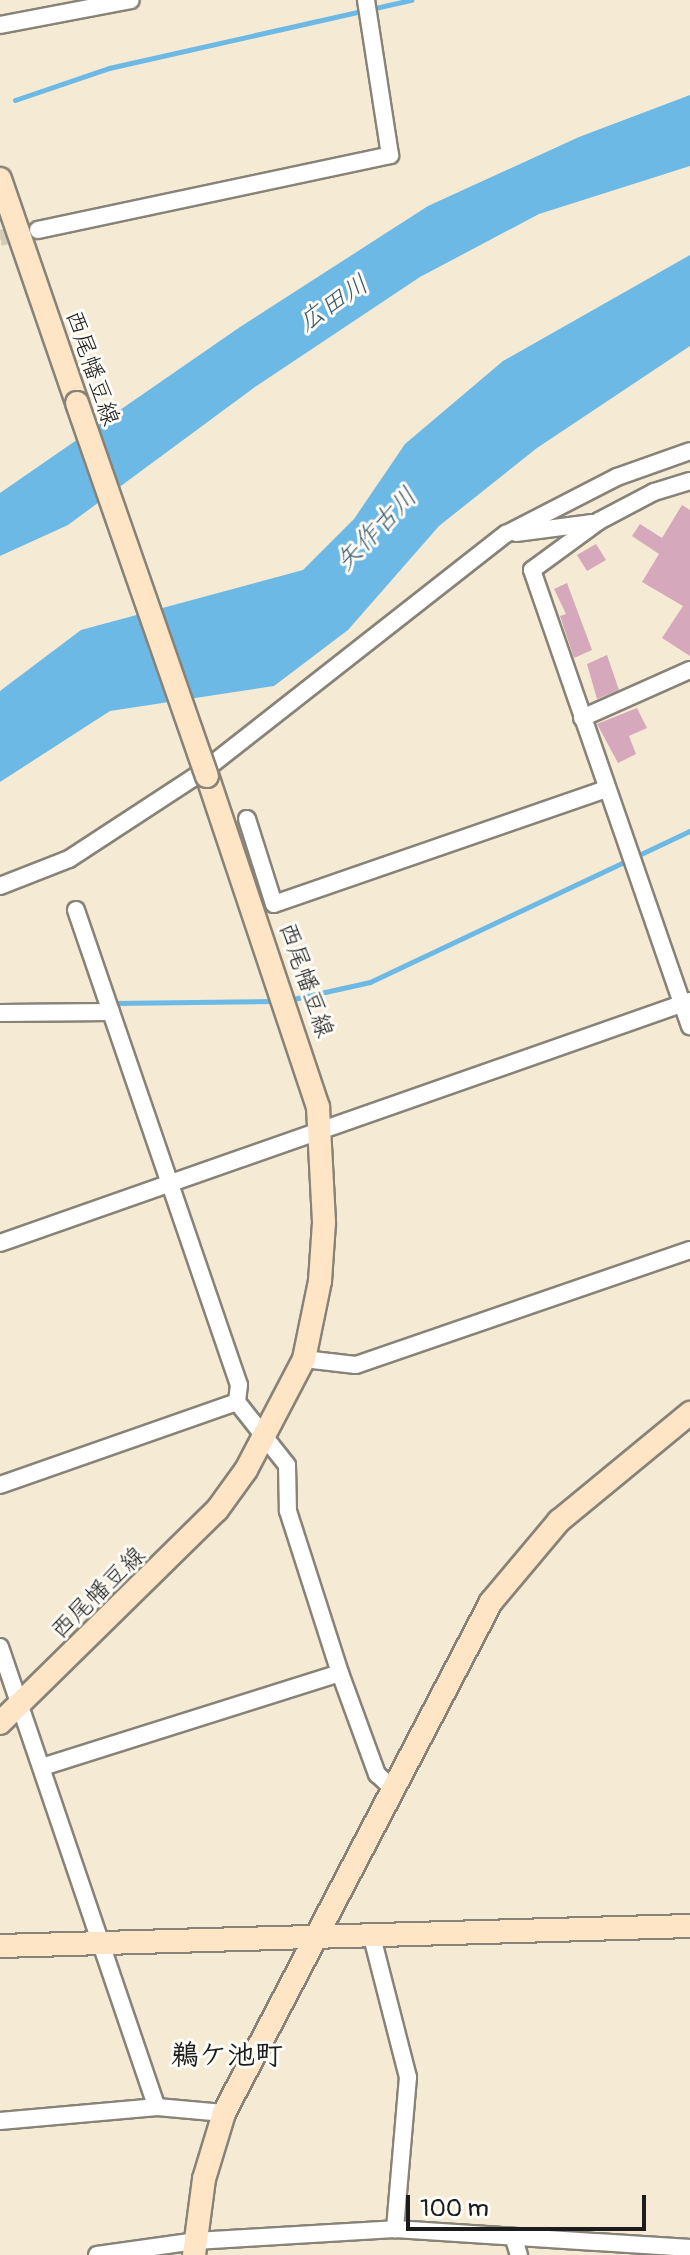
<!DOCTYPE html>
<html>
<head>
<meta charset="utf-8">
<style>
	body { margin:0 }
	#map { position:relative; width:690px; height:2255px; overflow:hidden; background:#f5ead4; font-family:Pangolin,"Klee One",sans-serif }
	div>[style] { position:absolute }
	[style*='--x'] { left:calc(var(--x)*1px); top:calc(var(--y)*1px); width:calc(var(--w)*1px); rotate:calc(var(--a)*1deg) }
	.water>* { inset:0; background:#6cb9e6 }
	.stream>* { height:5px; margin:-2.5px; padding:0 2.5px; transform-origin:2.5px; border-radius:2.5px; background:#6cb9e6 }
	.building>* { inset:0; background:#d6a8bb }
	.street-tunnel>* { height:16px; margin-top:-8px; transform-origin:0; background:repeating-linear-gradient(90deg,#d4cbb8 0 16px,transparent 0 24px) }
	.roads { filter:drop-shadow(2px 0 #888378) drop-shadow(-2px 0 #888378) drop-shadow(0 2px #888378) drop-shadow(0 -2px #888378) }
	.street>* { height:16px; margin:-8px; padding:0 8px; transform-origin:8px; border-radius:8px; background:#fff }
	.secondary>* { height:22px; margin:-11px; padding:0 11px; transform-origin:11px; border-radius:11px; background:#fde5c5 }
	.bridges { filter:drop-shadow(2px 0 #888378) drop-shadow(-2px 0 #888378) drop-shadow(0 2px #888378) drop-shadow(0 -2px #888378) }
	.secondary-bridge>* { height:22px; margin:-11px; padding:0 11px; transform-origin:11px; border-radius:11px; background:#fde5c5 }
	span { translate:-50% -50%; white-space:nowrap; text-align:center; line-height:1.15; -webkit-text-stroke:6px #fdfcf7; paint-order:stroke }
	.street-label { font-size:24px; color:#1c1c1c }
	.water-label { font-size:26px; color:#3c5b6d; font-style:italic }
	.quarter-label { font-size:28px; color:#1c1c1c; font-weight:700 }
	.scale { position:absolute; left:406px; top:2195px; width:240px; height:36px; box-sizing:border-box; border:4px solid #1c1c1c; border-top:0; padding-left:10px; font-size:24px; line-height:28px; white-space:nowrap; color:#1c1c1c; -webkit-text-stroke:6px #fdfcf7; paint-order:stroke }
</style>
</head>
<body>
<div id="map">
	<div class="water">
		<i style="clip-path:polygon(690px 95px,690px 166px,539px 214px,420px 277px,255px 387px,68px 525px,0 556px,0 493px,240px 327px,428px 206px,579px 137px)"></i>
		<i style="clip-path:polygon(690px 255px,690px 346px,537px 448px,439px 526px,348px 630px,274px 686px,110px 711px,0 782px,0 691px,81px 630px,303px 570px,354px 519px,405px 444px,503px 361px)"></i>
	</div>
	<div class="stream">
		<i style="--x:15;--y:100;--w:99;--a:-18.8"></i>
		<i style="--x:109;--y:68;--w:310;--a:-12.7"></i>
		<i style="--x:289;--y:1000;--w:83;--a:-12.5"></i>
		<i style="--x:370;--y:982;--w:354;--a:-25.3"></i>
		<i style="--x:113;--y:1003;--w:162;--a:-0.7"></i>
		<i style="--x:41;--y:1005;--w:62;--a:-0.9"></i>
	</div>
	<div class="building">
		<i style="clip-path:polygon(682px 505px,690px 510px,690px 656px,662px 638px,683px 606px,642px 582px,659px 554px,632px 536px,640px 524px,662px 538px)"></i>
		<i style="clip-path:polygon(596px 544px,606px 560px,587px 571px,577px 555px)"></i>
		<i style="clip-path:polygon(567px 583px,592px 650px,574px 658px,560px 616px,566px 614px,554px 589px)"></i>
		<i style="clip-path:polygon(607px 655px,619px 690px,597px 699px,587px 664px)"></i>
		<i style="clip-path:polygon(637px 708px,647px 728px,629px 736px,636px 754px,618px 763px,597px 724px)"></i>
	</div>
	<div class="street-tunnel">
		<i style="--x:0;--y:238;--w:30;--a:-12"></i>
	</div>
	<div class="roads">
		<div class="street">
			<i style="--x:0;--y:25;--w:133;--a:-10.8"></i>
			<i style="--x:38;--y:230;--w:360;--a:-12"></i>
			<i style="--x:390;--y:155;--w:157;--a:-98.8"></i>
			<i style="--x:690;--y:481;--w:38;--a:163"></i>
			<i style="--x:654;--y:492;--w:62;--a:152.2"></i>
			<i style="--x:599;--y:521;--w:83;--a:143.8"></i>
			<i style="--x:532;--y:570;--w:483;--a:70.9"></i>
			<i style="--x:516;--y:533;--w:77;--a:-7.5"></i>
			<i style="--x:582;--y:718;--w:118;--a:-24"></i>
			<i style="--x:247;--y:819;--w:89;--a:72.4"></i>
			<i style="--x:274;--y:904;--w:352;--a:-19.1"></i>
			<i style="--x:0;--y:886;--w:74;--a:-21.4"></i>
			<i style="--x:69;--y:859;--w:159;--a:-33.2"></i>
			<i style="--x:202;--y:772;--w:386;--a:-38.1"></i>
			<i style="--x:506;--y:534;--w:125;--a:-27.2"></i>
			<i style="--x:617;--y:477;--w:77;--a:-19.6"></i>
			<i style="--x:76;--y:910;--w:502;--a:71.06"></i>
			<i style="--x:239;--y:1385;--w:17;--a:97"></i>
			<i style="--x:237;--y:1402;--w:80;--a:51.6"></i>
			<i style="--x:287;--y:1465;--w:46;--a:88.8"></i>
			<i style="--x:288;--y:1511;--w:170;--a:72.2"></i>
			<i style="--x:340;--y:1673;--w:108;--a:69.9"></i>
			<i style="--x:377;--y:1774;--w:23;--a:43"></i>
			<i style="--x:0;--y:1013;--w:111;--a:-0.5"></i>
			<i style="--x:0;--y:1243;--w:731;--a:-19.33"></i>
			<i style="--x:304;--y:1359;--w:52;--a:6.6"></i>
			<i style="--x:356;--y:1365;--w:353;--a:-19"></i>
			<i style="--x:0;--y:1485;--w:251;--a:-19.3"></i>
			<i style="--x:0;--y:1647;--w:486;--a:71.2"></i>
			<i style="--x:42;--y:1767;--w:312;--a:-17.5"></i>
			<i style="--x:372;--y:1937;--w:145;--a:75.6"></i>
			<i style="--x:408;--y:2077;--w:153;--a:94.9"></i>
			<i style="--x:0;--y:2121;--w:158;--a:-5.1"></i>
			<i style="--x:157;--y:2107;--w:67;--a:5.1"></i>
			<i style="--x:514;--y:2239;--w:17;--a:73"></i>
			<i style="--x:97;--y:2255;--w:99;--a:-8.1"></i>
			<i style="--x:195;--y:2241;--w:200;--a:-3.4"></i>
			<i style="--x:395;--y:2229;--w:296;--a:3.7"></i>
		</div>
		<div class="secondary">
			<i style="--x:0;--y:179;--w:237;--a:71"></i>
			<i style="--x:0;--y:1723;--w:304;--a:-44.5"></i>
			<i style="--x:217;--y:1510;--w:49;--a:-54.1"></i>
			<i style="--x:246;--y:1470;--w:125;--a:-62.4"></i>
			<i style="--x:304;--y:1359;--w:80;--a:-78.4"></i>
			<i style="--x:320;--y:1281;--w:59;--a:-86.1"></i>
			<i style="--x:324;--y:1222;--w:115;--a:-93"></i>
			<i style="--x:318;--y:1107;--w:349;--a:-108.5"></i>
			<i style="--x:0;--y:1946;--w:690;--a:-1.66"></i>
			<i style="--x:194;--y:2255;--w:77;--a:-82.5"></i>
			<i style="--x:204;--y:2179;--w:69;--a:-73.1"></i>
			<i style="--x:224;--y:2113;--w:577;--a:-62.41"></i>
			<i style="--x:491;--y:1602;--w:106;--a:-50"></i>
			<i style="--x:559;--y:1521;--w:170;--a:-39.5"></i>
		</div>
	</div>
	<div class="bridges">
		<div class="secondary-bridge">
			<i style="--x:77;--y:403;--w:395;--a:70.8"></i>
		</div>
	</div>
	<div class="street-label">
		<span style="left:92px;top:368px;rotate:71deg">西尾幡豆線</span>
		<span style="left:306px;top:980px;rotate:71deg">西尾幡豆線</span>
		<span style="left:98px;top:1593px;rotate:-44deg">西尾幡豆線</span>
	</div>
	<div class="water-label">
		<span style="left:334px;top:304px;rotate:-34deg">広田川</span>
		<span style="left:377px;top:530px;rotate:-46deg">矢作古川</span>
	</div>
	<div class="quarter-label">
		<span style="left:227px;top:2056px">鵜ケ池町</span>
	</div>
	<div class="scale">100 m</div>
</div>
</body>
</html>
